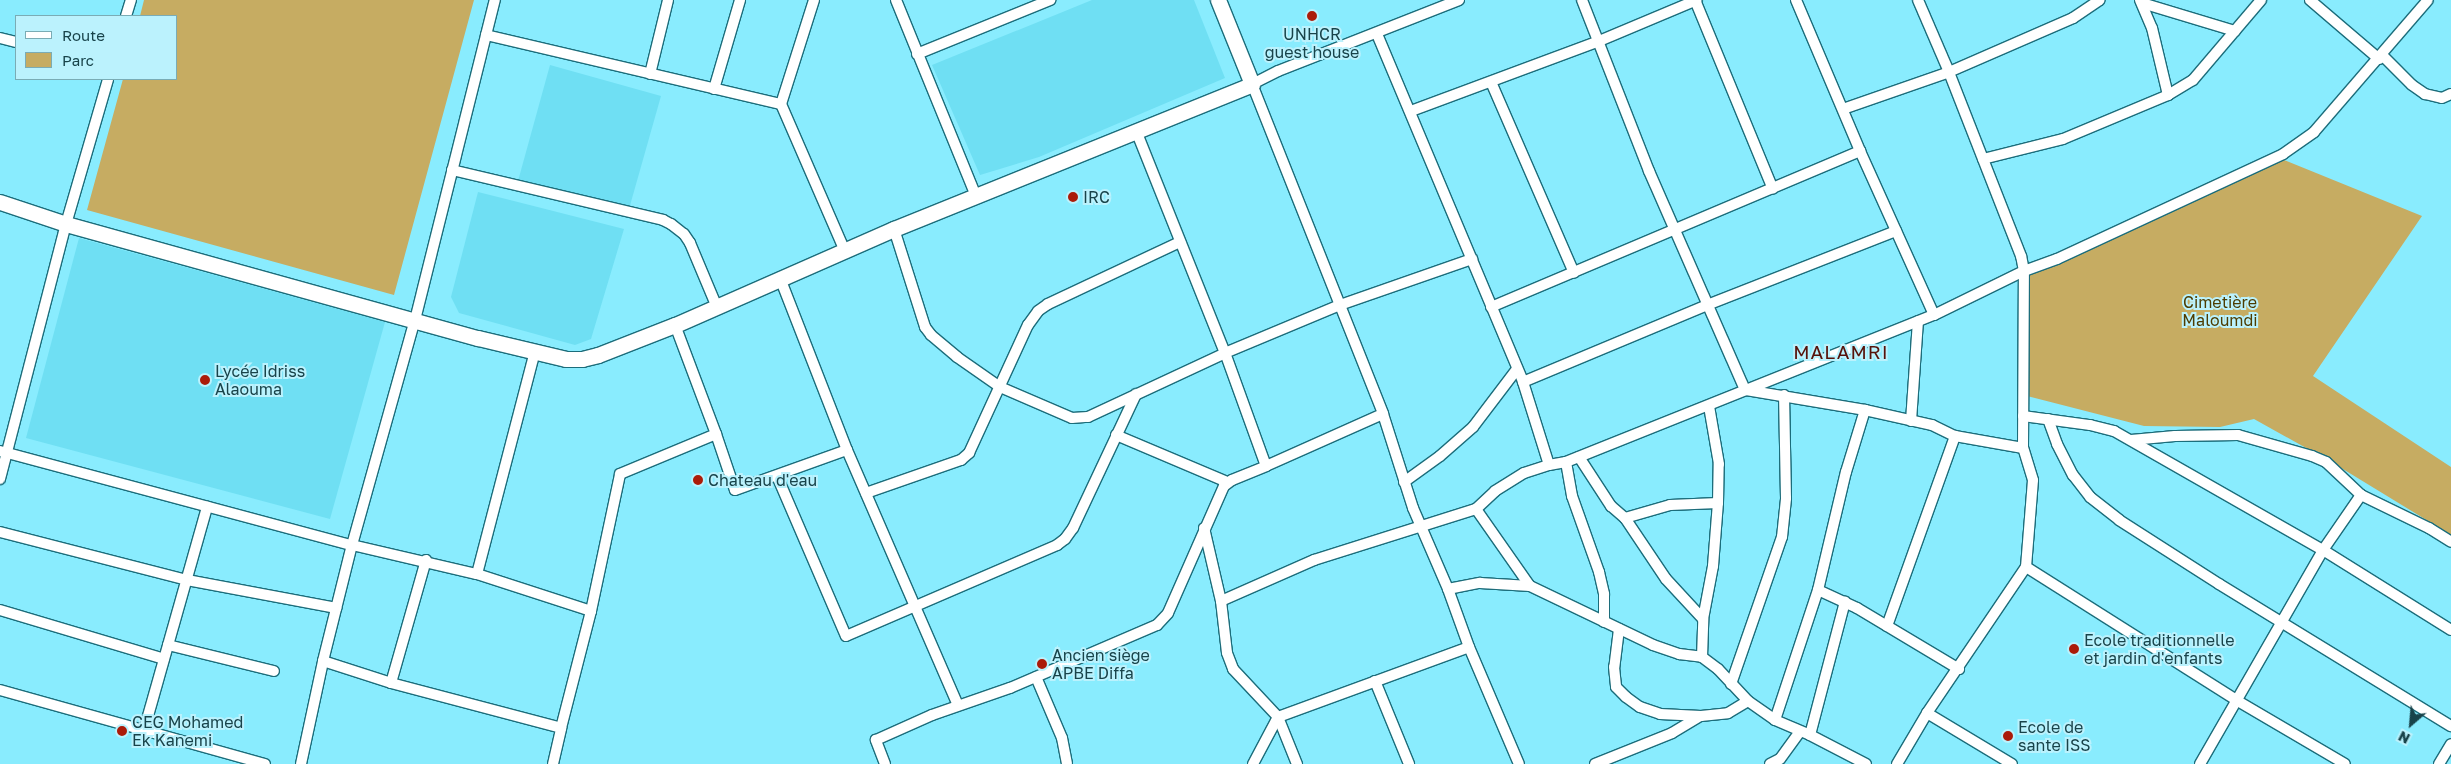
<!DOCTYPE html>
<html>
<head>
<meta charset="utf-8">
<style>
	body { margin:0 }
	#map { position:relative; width:2451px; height:764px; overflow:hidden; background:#89ecfe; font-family:"Golos Text",sans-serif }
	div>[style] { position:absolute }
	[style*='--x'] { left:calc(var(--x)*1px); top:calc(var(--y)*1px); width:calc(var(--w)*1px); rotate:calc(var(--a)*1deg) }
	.built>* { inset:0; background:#6fdff3 }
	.green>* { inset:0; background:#c6ac62 }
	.roads { filter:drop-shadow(1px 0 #1c6d7b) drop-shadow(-1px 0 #1c6d7b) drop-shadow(0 1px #1c6d7b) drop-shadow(0 -1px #1c6d7b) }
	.street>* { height:10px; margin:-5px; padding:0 5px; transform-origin:5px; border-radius:5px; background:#fff }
	.secondary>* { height:15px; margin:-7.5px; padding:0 7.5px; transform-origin:7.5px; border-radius:7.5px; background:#fff }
	.dots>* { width:14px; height:14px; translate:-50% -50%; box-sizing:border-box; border:2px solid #bbf2fd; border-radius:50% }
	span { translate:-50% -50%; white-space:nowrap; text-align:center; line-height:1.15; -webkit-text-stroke:4px #bbf2fd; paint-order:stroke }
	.poi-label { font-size:16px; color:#18434a }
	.left { translate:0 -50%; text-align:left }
	.park-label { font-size:16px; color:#4d3c01 }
	.quarter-label { font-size:19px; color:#56120a; letter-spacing:1px }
	.legend { position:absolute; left:15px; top:15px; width:162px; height:65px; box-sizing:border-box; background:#bbf2fd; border:1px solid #7aacb5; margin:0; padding:6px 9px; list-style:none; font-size:15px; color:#18434a }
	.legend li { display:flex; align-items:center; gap:10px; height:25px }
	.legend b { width:25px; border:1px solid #7aacb5 }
	.north { position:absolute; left:2386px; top:699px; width:50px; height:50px; -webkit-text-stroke:4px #bbf2fd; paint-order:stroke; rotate:207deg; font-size:14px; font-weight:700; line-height:20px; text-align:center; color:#18434a }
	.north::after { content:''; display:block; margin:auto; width:18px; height:22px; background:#18434a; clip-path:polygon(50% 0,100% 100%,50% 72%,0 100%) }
</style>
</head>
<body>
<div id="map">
	<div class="built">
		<i style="clip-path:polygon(1092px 0,1194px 0,1225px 78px,1039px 157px,980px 175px,932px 65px)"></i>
		<i style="clip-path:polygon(550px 65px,661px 96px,629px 209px,518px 181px)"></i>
		<i style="clip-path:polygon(478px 192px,624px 229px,591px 339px,575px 345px,459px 313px,451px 297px)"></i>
		<i style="clip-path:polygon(79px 238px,385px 322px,330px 519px,26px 438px)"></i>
	</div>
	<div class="green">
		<i style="clip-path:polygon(144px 0,474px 0,394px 295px,87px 210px,123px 79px,176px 79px,176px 16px,140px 16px)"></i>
		<i style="clip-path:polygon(2284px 160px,2422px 216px,2313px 376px,2451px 467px,2451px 535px,2333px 463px,2254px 419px,2220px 427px,2144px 426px,2019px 394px,2027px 275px)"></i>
	</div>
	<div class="roads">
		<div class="street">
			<i style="--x:814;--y:0;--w:109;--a:107.6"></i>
			<i style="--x:781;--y:104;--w:160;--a:66.5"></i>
			<i style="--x:896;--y:0;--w:212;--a:67.8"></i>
			<i style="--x:1459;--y:0;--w:194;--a:158.6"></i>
			<i style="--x:1278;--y:71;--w:29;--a:153"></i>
			<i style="--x:1252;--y:84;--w:355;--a:68.3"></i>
			<i style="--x:1383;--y:414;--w:99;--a:72.3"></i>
			<i style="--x:1413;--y:508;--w:88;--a:66.6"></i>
			<i style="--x:1448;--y:589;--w:62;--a:70.1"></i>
			<i style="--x:1469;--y:647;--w:127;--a:66.9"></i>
			<i style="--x:1582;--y:0;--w:184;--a:68.6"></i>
			<i style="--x:1649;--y:171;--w:239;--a:66.3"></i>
			<i style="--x:1695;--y:0;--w:204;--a:67.6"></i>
			<i style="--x:1796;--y:0;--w:164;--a:67"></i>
			<i style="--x:1860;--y:151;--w:180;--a:65.7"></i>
			<i style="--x:2140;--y:0;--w:30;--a:67"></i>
			<i style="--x:2152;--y:28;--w:69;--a:76.6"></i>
			<i style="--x:2310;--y:0;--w:91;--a:40.5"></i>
			<i style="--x:2142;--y:3;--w:97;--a:16.8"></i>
			<i style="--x:126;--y:16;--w:17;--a:-73"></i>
			<i style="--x:1377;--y:34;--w:377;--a:67.2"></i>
			<i style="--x:1523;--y:382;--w:87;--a:72.6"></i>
			<i style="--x:1549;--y:465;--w:17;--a:-10"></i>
			<i style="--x:1566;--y:462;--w:35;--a:80"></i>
			<i style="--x:1572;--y:496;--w:81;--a:70.4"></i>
			<i style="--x:1599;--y:572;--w:23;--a:77"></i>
			<i style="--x:1604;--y:594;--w:28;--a:90"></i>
			<i style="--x:486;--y:35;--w:303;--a:13.2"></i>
			<i style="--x:0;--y:38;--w:16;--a:14"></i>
			<i style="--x:917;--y:54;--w:144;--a:-22.1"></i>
			<i style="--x:2382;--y:55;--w:42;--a:45"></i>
			<i style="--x:2412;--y:85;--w:16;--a:35"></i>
			<i style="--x:2425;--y:94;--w:17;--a:13"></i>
			<i style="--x:2442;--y:98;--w:10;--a:-24"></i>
			<i style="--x:650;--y:74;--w:76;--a:-76.3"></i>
			<i style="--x:1491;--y:82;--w:208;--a:66.5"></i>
			<i style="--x:714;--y:89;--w:93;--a:-73.7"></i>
			<i style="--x:1843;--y:109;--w:112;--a:-19.2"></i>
			<i style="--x:1949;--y:72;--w:135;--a:-23.5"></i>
			<i style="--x:2073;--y:18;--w:32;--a:-34"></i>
			<i style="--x:1411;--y:111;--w:198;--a:-20.4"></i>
			<i style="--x:1597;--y:42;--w:108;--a:-22.8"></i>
			<i style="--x:1983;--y:159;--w:82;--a:-14"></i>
			<i style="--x:2063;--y:139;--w:114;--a:-22.7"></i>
			<i style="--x:2168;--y:95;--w:29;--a:-31"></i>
			<i style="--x:2193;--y:80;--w:105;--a:-49.6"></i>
			<i style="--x:452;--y:170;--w:217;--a:13.3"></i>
			<i style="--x:663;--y:220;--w:9;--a:27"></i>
			<i style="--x:671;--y:224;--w:16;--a:38"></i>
			<i style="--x:684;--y:234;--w:11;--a:56"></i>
			<i style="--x:690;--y:243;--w:67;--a:67.2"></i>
			<i style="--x:894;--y:229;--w:103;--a:72.4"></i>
			<i style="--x:925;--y:327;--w:10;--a:53"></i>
			<i style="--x:931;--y:335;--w:34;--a:40"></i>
			<i style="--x:957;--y:357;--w:52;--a:34.9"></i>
			<i style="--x:1000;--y:387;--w:78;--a:23.3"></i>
			<i style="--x:1072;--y:418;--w:16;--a:-4"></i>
			<i style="--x:1088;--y:417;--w:151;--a:-25"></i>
			<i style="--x:1225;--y:353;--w:125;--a:-22.7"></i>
			<i style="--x:1340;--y:305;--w:140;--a:-19.2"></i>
			<i style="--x:1491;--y:307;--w:401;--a:-22.9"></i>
			<i style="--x:675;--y:325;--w:116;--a:69.4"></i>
			<i style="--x:716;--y:434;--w:59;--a:71.3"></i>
			<i style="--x:735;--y:490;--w:119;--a:-19.7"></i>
			<i style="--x:847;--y:450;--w:185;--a:-111.3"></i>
			<i style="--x:1523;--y:382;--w:199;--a:-22.7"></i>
			<i style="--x:1707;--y:305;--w:203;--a:-21.4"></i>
			<i style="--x:1746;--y:390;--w:121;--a:9.5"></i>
			<i style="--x:1865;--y:410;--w:69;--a:12.6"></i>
			<i style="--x:1932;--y:425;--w:25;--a:26"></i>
			<i style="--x:1955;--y:436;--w:69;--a:10"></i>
			<i style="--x:2023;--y:416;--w:68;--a:7.7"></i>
			<i style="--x:2090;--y:425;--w:25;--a:14"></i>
			<i style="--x:2114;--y:431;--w:241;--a:29.7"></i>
			<i style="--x:2323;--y:550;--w:151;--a:32"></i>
			<i style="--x:2048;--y:419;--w:27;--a:70"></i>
			<i style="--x:2057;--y:444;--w:35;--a:63"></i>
			<i style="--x:2073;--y:475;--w:28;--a:52"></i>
			<i style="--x:2090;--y:497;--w:37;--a:38"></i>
			<i style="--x:2119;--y:520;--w:119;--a:32.6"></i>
			<i style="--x:2219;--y:584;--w:272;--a:31.5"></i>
			<i style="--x:1911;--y:421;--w:100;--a:-86"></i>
			<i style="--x:1116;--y:435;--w:121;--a:22.9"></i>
			<i style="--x:2131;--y:440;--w:44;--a:-5.2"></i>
			<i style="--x:2175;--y:436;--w:63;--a:-0.9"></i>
			<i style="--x:2238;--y:435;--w:77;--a:15.8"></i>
			<i style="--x:2312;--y:456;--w:15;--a:23"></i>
			<i style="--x:2326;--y:462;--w:48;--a:43.3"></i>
			<i style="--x:2361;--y:495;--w:76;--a:25.9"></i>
			<i style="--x:2429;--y:528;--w:26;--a:32"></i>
			<i style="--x:847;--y:450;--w:278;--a:66.5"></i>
			<i style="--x:0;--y:451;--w:364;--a:15"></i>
			<i style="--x:352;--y:545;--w:128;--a:13.1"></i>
			<i style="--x:477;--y:574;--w:120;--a:18"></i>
			<i style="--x:1579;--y:457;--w:59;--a:56.9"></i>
			<i style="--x:1611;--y:506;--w:18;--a:41"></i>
			<i style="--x:1625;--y:518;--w:73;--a:56.1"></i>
			<i style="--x:1666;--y:579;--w:54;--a:47.2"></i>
			<i style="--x:1566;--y:462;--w:396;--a:-21.8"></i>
			<i style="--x:1934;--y:315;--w:100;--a:-26.1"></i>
			<i style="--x:2024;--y:271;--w:35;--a:-20"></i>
			<i style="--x:2057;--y:259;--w:249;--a:-24.9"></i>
			<i style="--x:2283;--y:154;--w:38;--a:-35"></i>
			<i style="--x:2314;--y:132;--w:174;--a:-49.2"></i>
			<i style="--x:1266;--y:466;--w:128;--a:-24"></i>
			<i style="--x:777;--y:476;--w:174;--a:66.7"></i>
			<i style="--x:846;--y:636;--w:230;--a:-23.3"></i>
			<i style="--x:1057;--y:545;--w:10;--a:-37"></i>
			<i style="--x:1065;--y:539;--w:14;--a:-54"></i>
			<i style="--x:1073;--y:528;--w:148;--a:-64.8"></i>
			<i style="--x:0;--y:479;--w:263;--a:-75.5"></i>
			<i style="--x:66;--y:224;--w:151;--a:-73.8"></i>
			<i style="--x:1404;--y:482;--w:44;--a:-35.8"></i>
			<i style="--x:1440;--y:456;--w:44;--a:-41.3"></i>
			<i style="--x:1473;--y:427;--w:73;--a:-52.8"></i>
			<i style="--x:866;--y:493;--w:101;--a:-19.2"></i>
			<i style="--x:961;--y:460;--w:11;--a:-41"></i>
			<i style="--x:969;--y:453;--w:141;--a:-65.3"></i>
			<i style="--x:1028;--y:325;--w:17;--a:-54"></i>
			<i style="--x:1038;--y:311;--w:12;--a:-35"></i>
			<i style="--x:1048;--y:304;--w:146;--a:-25.2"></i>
			<i style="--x:1476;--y:509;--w:94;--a:55"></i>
			<i style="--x:1625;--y:518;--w:47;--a:-16.1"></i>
			<i style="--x:1670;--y:505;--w:48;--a:-2.4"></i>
			<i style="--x:1204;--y:528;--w:75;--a:76.9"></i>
			<i style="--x:1221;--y:601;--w:52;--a:83.4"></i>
			<i style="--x:1227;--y:653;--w:17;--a:69"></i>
			<i style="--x:1233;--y:669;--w:66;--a:46.8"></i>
			<i style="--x:1278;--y:717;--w:51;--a:68"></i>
			<i style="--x:0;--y:532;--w:193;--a:14.4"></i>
			<i style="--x:187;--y:580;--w:152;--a:10.6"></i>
			<i style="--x:2026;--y:567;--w:249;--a:32.3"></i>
			<i style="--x:2236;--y:700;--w:126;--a:30.4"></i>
			<i style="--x:477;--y:574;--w:230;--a:-75.4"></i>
			<i style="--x:1448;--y:589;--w:33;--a:-11"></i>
			<i style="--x:1480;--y:583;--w:50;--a:3.4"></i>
			<i style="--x:1530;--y:586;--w:136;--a:25.6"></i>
			<i style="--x:1653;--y:645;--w:28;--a:19"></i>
			<i style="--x:1679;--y:654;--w:23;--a:7"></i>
			<i style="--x:1702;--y:657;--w:20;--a:37"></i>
			<i style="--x:1718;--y:669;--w:44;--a:46.8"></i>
			<i style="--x:1748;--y:701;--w:33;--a:35"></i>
			<i style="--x:1775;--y:720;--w:38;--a:23"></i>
			<i style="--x:1810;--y:735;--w:63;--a:27.4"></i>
			<i style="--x:1818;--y:590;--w:43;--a:24.8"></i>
			<i style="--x:1857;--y:608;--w:119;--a:30.9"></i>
			<i style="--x:1221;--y:601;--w:102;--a:-23.8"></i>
			<i style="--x:1314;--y:560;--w:170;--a:-17.5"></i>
			<i style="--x:1476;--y:509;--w:26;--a:-43"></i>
			<i style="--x:1495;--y:491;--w:34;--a:-32"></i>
			<i style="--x:1524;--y:473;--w:26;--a:-18"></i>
			<i style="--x:0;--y:610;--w:171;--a:16.6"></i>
			<i style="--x:1887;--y:626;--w:202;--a:-70.3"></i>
			<i style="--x:1619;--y:629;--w:38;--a:97"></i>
			<i style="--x:1614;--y:667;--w:20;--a:84"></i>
			<i style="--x:1616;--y:687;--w:14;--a:45"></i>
			<i style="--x:1626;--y:697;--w:17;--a:36"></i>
			<i style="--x:1640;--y:707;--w:21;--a:19"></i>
			<i style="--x:1660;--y:714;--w:41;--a:2.8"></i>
			<i style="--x:1701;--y:716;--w:27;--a:-6"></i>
			<i style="--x:1728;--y:713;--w:23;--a:-31"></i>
			<i style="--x:168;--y:645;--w:109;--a:13.8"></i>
			<i style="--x:1702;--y:657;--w:38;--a:-88"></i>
			<i style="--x:1703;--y:619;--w:54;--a:-79.3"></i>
			<i style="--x:1713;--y:566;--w:63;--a:-85.5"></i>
			<i style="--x:1718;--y:503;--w:39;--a:-89"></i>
			<i style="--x:1719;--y:464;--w:59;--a:-99.8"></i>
			<i style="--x:323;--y:661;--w:71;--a:17.9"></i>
			<i style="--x:391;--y:683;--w:176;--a:14.8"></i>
			<i style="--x:561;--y:728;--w:121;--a:-75.6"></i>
			<i style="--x:591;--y:611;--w:140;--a:-78"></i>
			<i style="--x:620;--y:474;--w:104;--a:-22.6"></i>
			<i style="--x:1036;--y:677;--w:66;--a:66.9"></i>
			<i style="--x:1062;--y:738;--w:26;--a:79"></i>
			<i style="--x:1375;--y:681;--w:90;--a:67.7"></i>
			<i style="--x:391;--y:683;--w:128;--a:-74.1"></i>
			<i style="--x:1731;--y:684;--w:156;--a:-70.9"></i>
			<i style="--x:1782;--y:537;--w:39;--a:-84"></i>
			<i style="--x:1786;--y:498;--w:103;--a:-91.1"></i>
			<i style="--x:0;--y:690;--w:275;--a:15.6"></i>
			<i style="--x:1927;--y:713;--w:99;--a:31"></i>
			<i style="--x:1775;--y:720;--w:137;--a:-71.7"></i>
			<i style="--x:1818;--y:590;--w:121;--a:-76.7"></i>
			<i style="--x:1846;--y:472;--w:65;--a:-73"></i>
			<i style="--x:144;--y:730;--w:232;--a:-74.2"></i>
			<i style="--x:1810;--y:735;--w:138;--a:-75.3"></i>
			<i style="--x:301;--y:764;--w:105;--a:-77.9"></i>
			<i style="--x:323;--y:661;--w:120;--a:-76"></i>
			<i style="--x:352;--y:545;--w:234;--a:-74.4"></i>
			<i style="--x:415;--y:320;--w:330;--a:-76"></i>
			<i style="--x:553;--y:764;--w:37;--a:-77"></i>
			<i style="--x:885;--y:764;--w:26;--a:-111"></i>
			<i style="--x:876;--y:740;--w:61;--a:-24.1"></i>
			<i style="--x:932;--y:715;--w:83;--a:-19.1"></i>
			<i style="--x:1010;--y:688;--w:160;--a:-23.2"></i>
			<i style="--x:1157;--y:625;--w:16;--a:-47"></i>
			<i style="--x:1168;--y:613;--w:139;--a:-66.2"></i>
			<i style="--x:1224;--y:486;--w:10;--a:-37"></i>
			<i style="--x:1232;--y:480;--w:37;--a:-22"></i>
			<i style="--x:1266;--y:466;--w:120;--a:-109.9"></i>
			<i style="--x:1225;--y:353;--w:240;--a:-111.8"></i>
			<i style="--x:1253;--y:764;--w:53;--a:-62"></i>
			<i style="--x:1278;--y:717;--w:203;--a:-20.1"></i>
			<i style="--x:1595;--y:764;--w:83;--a:-21.9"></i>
			<i style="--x:1672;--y:733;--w:33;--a:-31"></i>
			<i style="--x:1770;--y:764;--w:11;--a:-27"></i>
			<i style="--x:1780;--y:759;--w:34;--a:-54"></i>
			<i style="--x:1897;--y:764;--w:59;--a:-59.5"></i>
			<i style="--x:1927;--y:713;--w:176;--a:-55.9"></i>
			<i style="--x:2026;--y:567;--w:87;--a:-85.4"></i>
			<i style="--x:2033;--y:480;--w:34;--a:-107"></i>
			<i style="--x:2023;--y:448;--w:177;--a:-89.7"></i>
			<i style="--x:2024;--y:271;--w:15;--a:-101"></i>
			<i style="--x:2021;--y:256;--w:198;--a:-111.4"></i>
			<i style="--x:1949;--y:72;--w:78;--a:-113.3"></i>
			<i style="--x:2200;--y:764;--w:247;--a:-60.1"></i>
			<i style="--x:2323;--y:550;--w:67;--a:-55.4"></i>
			<i style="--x:2439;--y:764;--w:23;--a:-59"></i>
		</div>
		<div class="secondary">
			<i style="--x:0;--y:202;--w:70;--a:18.4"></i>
			<i style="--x:66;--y:224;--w:427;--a:15.5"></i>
			<i style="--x:478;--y:338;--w:90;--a:13.4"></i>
			<i style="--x:566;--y:359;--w:16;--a:0"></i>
			<i style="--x:582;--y:359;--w:16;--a:-14"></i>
			<i style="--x:598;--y:355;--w:83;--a:-21.3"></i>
			<i style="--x:675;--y:325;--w:239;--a:-23.7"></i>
			<i style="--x:894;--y:229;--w:386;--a:-22"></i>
			<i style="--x:1252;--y:84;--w:91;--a:-112"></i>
		</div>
	</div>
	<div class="dots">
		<i style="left:1312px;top:16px;background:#ab1b09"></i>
		<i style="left:1073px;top:197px;background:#ab1b09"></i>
		<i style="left:205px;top:380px;background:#ab1b09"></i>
		<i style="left:698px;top:480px;background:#ab1b09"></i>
		<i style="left:2074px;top:649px;background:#ab1b09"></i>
		<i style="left:1042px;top:664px;background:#ab1b09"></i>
		<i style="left:122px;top:731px;background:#ab1b09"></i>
		<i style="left:2008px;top:736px;background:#ab1b09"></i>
	</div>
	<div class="poi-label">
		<span style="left:1312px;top:43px">UNHCR<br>guest house</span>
		<span class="left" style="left:1083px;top:197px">IRC</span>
		<span class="left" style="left:215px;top:380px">Lycée Idriss<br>Alaouma</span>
		<span class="left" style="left:708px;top:480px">Chateau d'eau</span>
		<span class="left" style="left:2084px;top:649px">Ecole traditionnelle<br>et jardin d'enfants</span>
		<span class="left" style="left:1052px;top:664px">Ancien siège<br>APBE Diffa</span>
		<span class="left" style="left:132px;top:731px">CEG Mohamed<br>Ek Kanemi</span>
		<span class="left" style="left:2018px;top:736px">Ecole de<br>sante ISS</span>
	</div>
	<div class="park-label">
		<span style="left:2220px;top:311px">Cimetière<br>Maloumdi</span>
	</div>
	<div class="quarter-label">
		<span style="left:1841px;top:352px">MALAMRI</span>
	</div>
	<ul class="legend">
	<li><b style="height:6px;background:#fff"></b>Route</li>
	<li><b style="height:14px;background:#c6ac62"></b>Parc</li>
	</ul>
	<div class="north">N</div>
</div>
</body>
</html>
